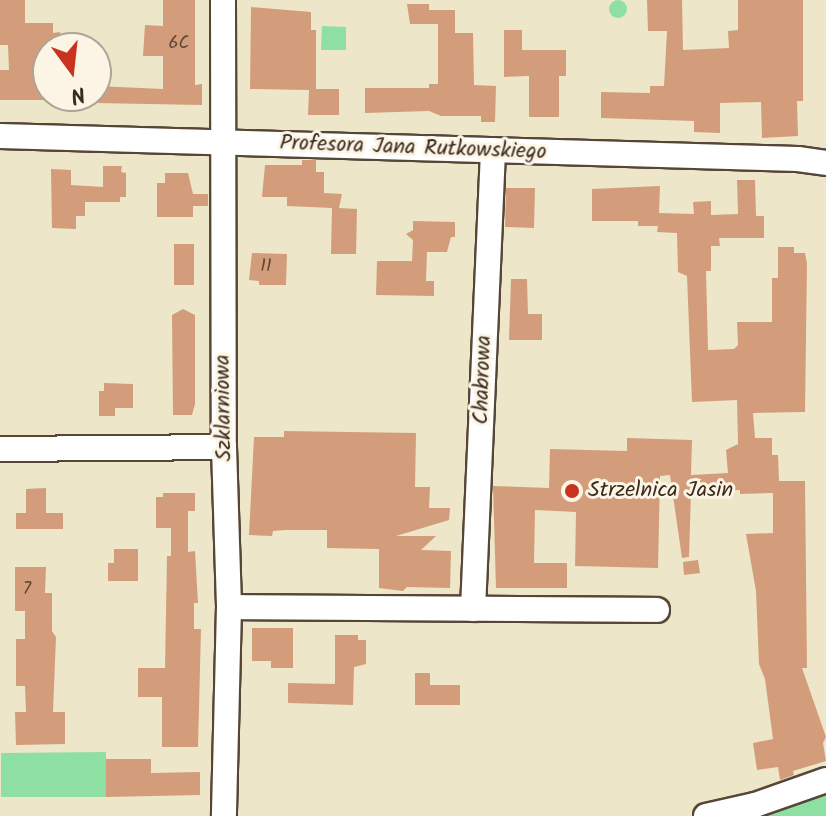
<!DOCTYPE html>
<html>
<head>
<meta charset="utf-8">
<style>
	body { margin:0 }
	#map { position:relative; width:826px; height:816px; overflow:hidden; background:#ede6c8; font-family:Kalam,sans-serif }
	div>[style] { position:absolute }
	[style*='--x'] { left:calc(var(--x)*1px); top:calc(var(--y)*1px); width:calc(var(--w)*1px); rotate:calc(var(--a)*1deg) }
	.green>* { inset:0; background:#8de0a1 }
	.round { border-radius:50% }
	.building>* { inset:0; background:#d39d7b }
	.roads { filter:drop-shadow(2px 0 #564638) drop-shadow(-2px 0 #564638) drop-shadow(0 2px #564638) drop-shadow(0 -2px #564638) }
	.minor>* { height:24px; margin:-12px; padding:0 12px; transform-origin:12px; border-radius:12px; background:#fff }
	.dots>* { width:22px; height:22px; translate:-50% -50%; box-sizing:border-box; border:4px solid #fcf5e5; border-radius:50% }
	span { translate:-50% -50%; white-space:nowrap; text-align:center; line-height:1.15; -webkit-text-stroke:6px #fcf5e5; paint-order:stroke }
	.number-label { font-size:18px; color:#614735 }
	.number-label span { -webkit-text-stroke-width:0 }
	.street-label { font-size:22px; color:#3b2a1e }
	.poi-label { font-size:22px; color:#3b2a1e }
	.left { translate:0 -50%; text-align:left }
	.north { position:absolute; left:32px; top:32px; width:80px; height:80px; box-sizing:border-box; background:#fcf5e5; border:2px solid #afa495; border-radius:50%; rotate:165deg; font-size:22px; font-weight:700; line-height:32px; text-align:center; color:#3b2a1e }
	.north::after { content:''; display:block; margin:auto; width:28px; height:36px; background:#c8321e; clip-path:polygon(50% 0,100% 100%,50% 72%,0 100%) }
</style>
</head>
<body>
<div id="map">
	<div class="green">
		<i class="round" style="left:609px;top:0;width:18px;height:18px"></i>
		<i style="clip-path:polygon(322px 26px,346px 27px,346px 50px,321px 50px)"></i>
		<i style="clip-path:polygon(106px 752px,106px 797px,1px 797px,1px 753px)"></i>
		<i style="clip-path:polygon(826px 785px,826px 816px,747px 816px)"></i>
	</div>
	<div class="building">
		<i style="clip-path:polygon(0 0,25px 0,25px 23px,53px 23px,53px 33px,60px 32px,60px 46px,48px 48px,48px 100px,0 100px,0 70px,9px 70px,8px 45px,0 45px)"></i>
		<i style="clip-path:polygon(163px 0,195px 0,195px 85px,202px 84px,202px 105px,96px 103px,96px 86px,163px 89px,163px 56px,143px 56px,145px 25px,163px 26px)"></i>
		<i style="clip-path:polygon(647px 0,682px 0,683px 50px,729px 48px,728px 31px,738px 30px,738px 0,803px 0,803px 101px,797px 101px,798px 136px,762px 138px,761px 102px,720px 103px,720px 133px,694px 132px,694px 121px,601px 118px,601px 92px,650px 93px,650px 86px,664px 86px,667px 31px,648px 31px)"></i>
		<i style="clip-path:polygon(407px 4px,429px 4px,429px 10px,455px 10px,455px 33px,473px 33px,474px 85px,496px 86px,495px 122px,481px 122px,481px 116px,441px 116px,429px 111px,365px 113px,365px 88px,429px 88px,429px 84px,438px 84px,438px 24px,410px 24px)"></i>
		<i style="clip-path:polygon(251px 7px,311px 12px,311px 30px,316px 30px,316px 89px,339px 89px,339px 115px,308px 115px,309px 90px,250px 89px)"></i>
		<i style="clip-path:polygon(504px 30px,522px 30px,522px 50px,566px 50px,566px 76px,559px 76px,559px 117px,529px 117px,529px 76px,504px 77px)"></i>
		<i style="clip-path:polygon(302px 160px,316px 160px,316px 172px,324px 172px,324px 193px,342px 194px,339px 208px,357px 209px,356px 254px,331px 254px,332px 208px,287px 206px,287px 197px,262px 197px,265px 165px,302px 165px)"></i>
		<i style="clip-path:polygon(103px 166px,122px 166px,121px 172px,126px 173px,126px 197px,120px 197px,120px 202px,85px 202px,85px 216px,76px 216px,76px 229px,52px 228px,51px 169px,71px 170px,71px 185px,103px 187px)"></i>
		<i style="clip-path:polygon(165px 173px,188px 173px,193px 194px,208px 194px,208px 206px,193px 206px,193px 217px,157px 217px,157px 183px,165px 183px)"></i>
		<i style="clip-path:polygon(737px 180px,755px 180px,756px 216px,764px 216px,764px 238px,719px 238px,720px 246px,711px 246px,711px 271px,706px 271px,708px 350px,734px 349px,738px 345px,737px 322px,772px 322px,772px 278px,778px 278px,778px 247px,794px 247px,794px 253px,805px 253px,807px 263px,805px 412px,753px 413px,755px 438px,772px 438px,772px 455px,778px 455px,779px 481px,805px 481px,807px 668px,802px 668px,826px 737px,823px 743px,826px 761px,793px 771px,794px 775px,780px 780px,778px 767px,757px 770px,753px 743px,773px 739px,765px 679px,759px 664px,756px 591px,746px 534px,773px 533px,773px 493px,740px 494px,740px 490px,691px 493px,689px 557px,682px 558px,670px 475px,660px 476px,658px 568px,575px 566px,576px 512px,535px 510px,534px 563px,567px 563px,567px 588px,496px 588px,493px 486px,549px 488px,550px 449px,627px 451px,627px 438px,692px 440px,691px 475px,728px 473px,726px 450px,738px 444px,737px 400px,692px 402px,687px 276px,678px 272px,677px 233px,657px 232px,658px 226px,638px 226px,638px 221px,592px 221px,592px 189px,660px 186px,659px 213px,694px 214px,693px 202px,711px 201px,711px 215px,738px 214px)"></i>
		<i style="clip-path:polygon(506px 188px,535px 188px,534px 228px,505px 227px)"></i>
		<i style="clip-path:polygon(413px 221px,455px 222px,455px 237px,451px 237px,447px 252px,427px 252px,426px 281px,434px 281px,434px 296px,376px 295px,377px 261px,412px 261px,413px 240px,406px 234px,413px 230px)"></i>
		<i style="clip-path:polygon(174px 244px,194px 244px,194px 285px,174px 285px)"></i>
		<i style="clip-path:polygon(252px 253px,287px 254px,286px 285px,259px 285px,259px 281px,249px 280px)"></i>
		<i style="clip-path:polygon(511px 279px,527px 279px,528px 314px,542px 314px,542px 340px,509px 340px)"></i>
		<i style="clip-path:polygon(183px 309px,195px 315px,195px 404px,192px 415px,173px 415px,172px 315px)"></i>
		<i style="clip-path:polygon(104px 383px,133px 384px,133px 408px,115px 408px,115px 416px,99px 416px,99px 391px,104px 391px)"></i>
		<i style="clip-path:polygon(284px 431px,416px 433px,415px 487px,430px 487px,429px 508px,450px 508px,449px 520px,396px 536px,436px 536px,421px 550px,451px 551px,450px 588px,407px 587px,403px 591px,379px 588px,379px 549px,327px 548px,327px 530px,285px 530px,273px 531px,272px 536px,249px 535px,254px 437px,284px 437px)"></i>
		<i style="clip-path:polygon(46px 488px,46px 513px,63px 513px,63px 529px,16px 529px,16px 513px,26px 513px,26px 489px)"></i>
		<i style="clip-path:polygon(163px 493px,195px 493px,195px 511px,188px 511px,188px 552px,195px 551px,198px 603px,194px 603px,194px 629px,201px 629px,198px 747px,162px 747px,162px 697px,138px 697px,138px 668px,165px 668px,167px 556px,171px 556px,171px 528px,156px 528px,156px 497px,163px 497px)"></i>
		<i style="clip-path:polygon(114px 549px,138px 549px,138px 581px,108px 581px,108px 563px,114px 563px)"></i>
		<i style="clip-path:polygon(698px 560px,700px 573px,684px 575px,683px 562px)"></i>
		<i style="clip-path:polygon(15px 567px,46px 567px,45px 593px,52px 593px,52px 631px,56px 637px,53px 712px,65px 712px,65px 744px,16px 745px,15px 712px,26px 712px,25px 686px,16px 686px,16px 639px,25px 639px,25px 611px,15px 611px)"></i>
		<i style="clip-path:polygon(252px 628px,293px 628px,293px 668px,271px 668px,271px 661px,252px 661px)"></i>
		<i style="clip-path:polygon(335px 635px,358px 635px,358px 640px,366px 640px,366px 664px,354px 667px,353px 705px,288px 703px,288px 683px,335px 684px)"></i>
		<i style="clip-path:polygon(415px 673px,430px 673px,430px 685px,460px 685px,460px 705px,415px 705px)"></i>
		<i style="clip-path:polygon(106px 759px,151px 759px,151px 773px,200px 772px,200px 795px,106px 797px)"></i>
	</div>
	<div class="roads">
		<div class="minor">
			<i style="--x:223;--y:0;--w:447;--a:89.9"></i>
			<i style="--x:224;--y:447;--w:160;--a:88.2"></i>
			<i style="--x:229;--y:607;--w:209;--a:91.4"></i>
			<i style="--x:0;--y:136;--w:798;--a:1.65"></i>
			<i style="--x:798;--y:159;--w:28;--a:8"></i>
			<i style="--x:0;--y:449;--w:224;--a:-0.5"></i>
			<i style="--x:229;--y:607;--w:428;--a:0.4"></i>
			<i style="--x:473;--y:609;--w:459;--a:-87.5"></i>
			<i style="--x:706;--y:816;--w:50;--a:-12.7"></i>
			<i style="--x:755;--y:805;--w:75;--a:-19.4"></i>
		</div>
	</div>
	<div class="dots">
		<i style="left:572px;top:491px;background:#c8321e"></i>
	</div>
	<div class="number-label">
		<span style="left:179px;top:44px">6C</span>
		<span style="left:266px;top:267px">11</span>
		<span style="left:27px;top:590px">7</span>
	</div>
	<div class="street-label">
		<span style="left:413px;top:148px;rotate:2deg">Profesora Jana Rutkowskiego</span>
		<span style="left:483px;top:380px;rotate:-88deg">Chabrowa</span>
		<span style="left:224px;top:408px;rotate:-91deg">Szklarniowa</span>
	</div>
	<div class="poi-label">
		<span class="left" style="left:588px;top:491px">Strzelnica Jasin</span>
	</div>
	<div class="north">N</div>
</div>
</body>
</html>
